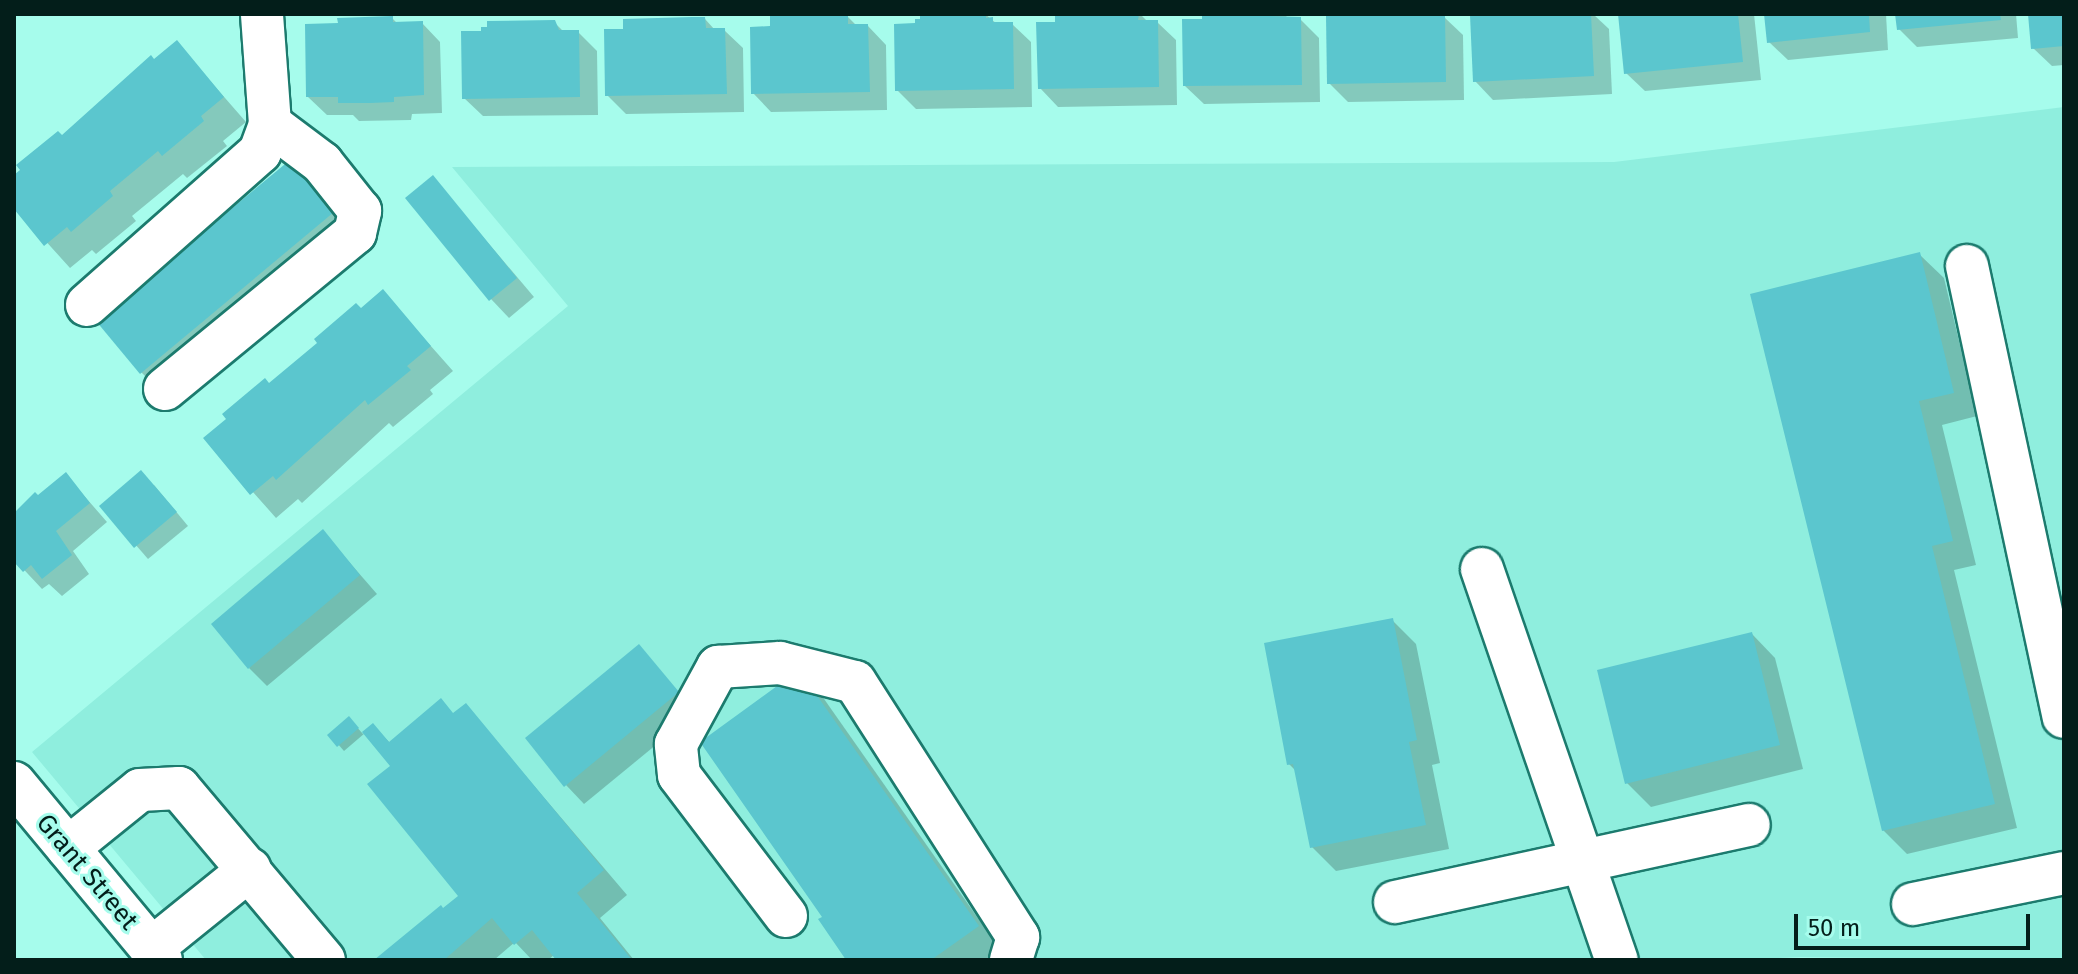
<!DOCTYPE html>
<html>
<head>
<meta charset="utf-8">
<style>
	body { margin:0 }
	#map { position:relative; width:2078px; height:974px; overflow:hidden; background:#a6fcec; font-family:"Fira Sans",sans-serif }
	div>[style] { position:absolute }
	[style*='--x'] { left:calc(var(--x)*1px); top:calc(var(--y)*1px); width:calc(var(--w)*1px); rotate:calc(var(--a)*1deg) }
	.built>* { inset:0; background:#8feede }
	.shadow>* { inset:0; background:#0003 }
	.building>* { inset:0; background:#5bc6ce }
	.roads { filter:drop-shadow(2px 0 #1c7b6e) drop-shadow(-2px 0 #1c7b6e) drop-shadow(0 2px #1c7b6e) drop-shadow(0 -2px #1c7b6e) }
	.minor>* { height:42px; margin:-21px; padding:0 21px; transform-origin:21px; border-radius:21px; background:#fff }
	span { translate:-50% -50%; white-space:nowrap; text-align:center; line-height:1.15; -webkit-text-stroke:6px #a6fcec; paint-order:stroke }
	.street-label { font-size:26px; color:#031e1a }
	.frame { position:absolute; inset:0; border:16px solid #031e1a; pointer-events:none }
	.scale { position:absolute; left:1794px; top:914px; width:236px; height:36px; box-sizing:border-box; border:4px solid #031e1a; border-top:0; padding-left:10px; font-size:24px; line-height:28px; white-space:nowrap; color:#031e1a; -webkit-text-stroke:6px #a6fcec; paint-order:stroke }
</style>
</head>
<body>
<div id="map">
	<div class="built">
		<i style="clip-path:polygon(2064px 107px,2064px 960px,1801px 957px,1738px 960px,206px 960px,32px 752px,568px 306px,452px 167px,1614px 162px)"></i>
	</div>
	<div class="shadow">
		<i style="clip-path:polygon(985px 14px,997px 24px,1012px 24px,1031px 42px,1032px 107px,916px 109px,897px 90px)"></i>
		<i style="clip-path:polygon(1057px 14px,1140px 14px,1148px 22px,1157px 22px,1176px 40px,1177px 105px,1058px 107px,1040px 88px)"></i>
		<i style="clip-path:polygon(1204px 14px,1284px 14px,1289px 19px,1300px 19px,1319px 38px,1320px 102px,1204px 104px,1185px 86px)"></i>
		<i style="clip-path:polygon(1349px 14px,1444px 17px,1463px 35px,1464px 100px,1348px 102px,1329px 83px)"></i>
		<i style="clip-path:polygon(1491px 14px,1593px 14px,1609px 29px,1612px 94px,1493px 100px,1475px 81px)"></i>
		<i style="clip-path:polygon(1620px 14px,1754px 14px,1761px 80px,1645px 91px,1626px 73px)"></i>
		<i style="clip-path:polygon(1766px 14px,1886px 14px,1888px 50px,1788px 60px,1769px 42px)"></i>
		<i style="clip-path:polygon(1897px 14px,2016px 14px,2018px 38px,1917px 47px,1899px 29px)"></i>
		<i style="clip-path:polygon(2030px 14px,2064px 14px,2064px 65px,2052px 66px,2033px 48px)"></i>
		<i style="clip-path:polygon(847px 16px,857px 26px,868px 26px,886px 45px,887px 110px,771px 112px,753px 93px)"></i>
		<i style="clip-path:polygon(392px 18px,398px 24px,422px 23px,440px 42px,442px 113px,412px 114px,411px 120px,359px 121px,353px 115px,327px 115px,308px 97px)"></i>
		<i style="clip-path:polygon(705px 19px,715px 30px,724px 30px,743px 48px,744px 112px,626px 114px,607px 95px,625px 31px)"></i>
		<i style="clip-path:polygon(554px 22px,564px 32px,578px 32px,597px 51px,598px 115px,483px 116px,464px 98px,483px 33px,489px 29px)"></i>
		<i style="clip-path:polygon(177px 43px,246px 122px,223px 141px,227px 146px,187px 178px,183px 174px,132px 216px,136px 221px,96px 254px,92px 250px,70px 268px,14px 206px,14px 178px)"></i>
		<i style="clip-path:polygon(296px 158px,362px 232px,165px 396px,141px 372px)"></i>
		<i style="clip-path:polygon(433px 178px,534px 297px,509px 318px,491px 299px)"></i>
		<i style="clip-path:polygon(1920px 255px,1944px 278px,1977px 416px,1942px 425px,1976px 565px,1954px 570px,2017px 828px,1907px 854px,1883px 830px)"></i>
		<i style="clip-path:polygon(383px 292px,453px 371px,430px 390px,433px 394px,393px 427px,389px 423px,302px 503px,298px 499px,276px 518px,206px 439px)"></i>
		<i style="clip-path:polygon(66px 475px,107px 522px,73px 551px,89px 574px,62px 596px,49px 584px,42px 589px,14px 559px,14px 514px)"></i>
		<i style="clip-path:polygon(154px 485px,188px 526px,148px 559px,102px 506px)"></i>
		<i style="clip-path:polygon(323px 532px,377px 594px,267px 686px,249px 668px)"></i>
		<i style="clip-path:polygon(1392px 620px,1416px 644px,1440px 763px,1432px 765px,1449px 849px,1336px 871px,1312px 847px,1297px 772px,1289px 764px)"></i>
		<i style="clip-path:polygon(1752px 634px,1775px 658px,1803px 769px,1651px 807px,1627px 783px)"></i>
		<i style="clip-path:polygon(639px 647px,696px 712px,584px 804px,566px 785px)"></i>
		<i style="clip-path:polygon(799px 673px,822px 696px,1001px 951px,988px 960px,849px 960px,824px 917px)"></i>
		<i style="clip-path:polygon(466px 706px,627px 895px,600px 918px,634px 960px,559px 960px,554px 955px,548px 960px,532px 960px,515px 942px,494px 960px,377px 960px,461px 896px,393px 766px,365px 733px,344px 751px,330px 735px,355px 725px,363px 734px,373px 725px,390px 743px,455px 715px)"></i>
	</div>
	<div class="building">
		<i style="clip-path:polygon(848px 14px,848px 24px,868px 24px,870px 92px,751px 94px,750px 27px,770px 26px,770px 16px)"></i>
		<i style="clip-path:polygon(920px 14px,986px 14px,986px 18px,993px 17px,993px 22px,1013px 22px,1014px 89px,895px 91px,894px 24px,915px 23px,915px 19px,920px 19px)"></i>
		<i style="clip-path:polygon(1055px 14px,1139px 14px,1138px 20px,1158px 20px,1159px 87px,1038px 89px,1036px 22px,1055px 22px)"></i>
		<i style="clip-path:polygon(1202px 14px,1301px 17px,1302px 85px,1183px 86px,1182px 19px,1202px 19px)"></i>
		<i style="clip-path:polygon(1347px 14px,1445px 15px,1446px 82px,1327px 84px,1326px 16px)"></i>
		<i style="clip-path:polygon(1591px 14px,1594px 76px,1473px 82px,1470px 15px)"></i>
		<i style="clip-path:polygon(1618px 14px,1738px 14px,1743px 62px,1624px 74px)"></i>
		<i style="clip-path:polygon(1764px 14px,1869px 14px,1870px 32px,1767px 43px)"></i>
		<i style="clip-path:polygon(1895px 14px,2000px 14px,2001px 20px,1897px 30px)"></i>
		<i style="clip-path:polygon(2028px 14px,2064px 14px,2064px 46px,2031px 49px)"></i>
		<i style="clip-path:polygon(393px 16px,393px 22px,423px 21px,424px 95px,394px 97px,394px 102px,370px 103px,338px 103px,338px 97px,306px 97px,305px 24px,338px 23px,337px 18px)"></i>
		<i style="clip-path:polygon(692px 17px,705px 17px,706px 28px,725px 28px,727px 94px,605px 96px,604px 29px,623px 29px,623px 19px)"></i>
		<i style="clip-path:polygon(555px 20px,559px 30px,579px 30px,580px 97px,462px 99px,461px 31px,481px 31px,481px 27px,487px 27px,487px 21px)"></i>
		<i style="clip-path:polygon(177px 40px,224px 97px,201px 116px,204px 121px,162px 156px,158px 151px,110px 191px,113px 196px,71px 232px,67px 227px,44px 246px,14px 209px,14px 175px,20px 170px,16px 165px,58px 131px,62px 135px,151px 55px,154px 59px)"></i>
		<i style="clip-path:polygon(296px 155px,340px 207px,140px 374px,96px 321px)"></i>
		<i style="clip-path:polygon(433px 175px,517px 278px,489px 301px,405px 198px)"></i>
		<i style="clip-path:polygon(1920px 252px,1954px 393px,1919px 401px,1953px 541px,1932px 546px,1995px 804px,1882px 831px,1750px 294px)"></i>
		<i style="clip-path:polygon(383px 289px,431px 346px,407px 366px,411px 370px,368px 405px,365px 400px,276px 480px,273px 476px,250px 495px,203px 438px,226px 419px,222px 414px,265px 378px,269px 383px,317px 343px,314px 339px,356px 303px,361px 308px)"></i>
		<i style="clip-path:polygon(141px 470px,177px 512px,134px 548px,99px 506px)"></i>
		<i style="clip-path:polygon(66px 472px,90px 503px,56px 531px,72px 555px,42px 579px,31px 565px,23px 572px,14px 562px,14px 513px,35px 492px,38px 495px)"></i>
		<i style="clip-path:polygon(323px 529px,360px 575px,248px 669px,211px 624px)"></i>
		<i style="clip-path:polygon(1393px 618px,1417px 740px,1409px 742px,1426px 825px,1310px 848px,1293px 764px,1287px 765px,1264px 643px)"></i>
		<i style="clip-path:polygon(1752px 632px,1780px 745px,1625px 784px,1597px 670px)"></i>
		<i style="clip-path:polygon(639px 644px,679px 692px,564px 787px,525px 738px)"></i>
		<i style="clip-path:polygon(799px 670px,979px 926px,931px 960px,846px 960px,818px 919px,822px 917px,700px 742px)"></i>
		<i style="clip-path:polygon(441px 698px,453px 713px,466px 703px,604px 870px,577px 893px,632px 960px,556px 960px,532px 930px,514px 945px,492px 918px,444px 960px,374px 960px,441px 905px,443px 908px,458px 896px,367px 784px,390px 766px,362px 732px,373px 723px,389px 742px)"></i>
		<i style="clip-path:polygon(349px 716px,359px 728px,337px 747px,327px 735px)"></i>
	</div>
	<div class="roads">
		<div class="minor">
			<i style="--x:1967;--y:266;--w:461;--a:77.9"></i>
			<i style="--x:87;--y:305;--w:231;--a:-41.5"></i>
			<i style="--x:260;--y:152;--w:30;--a:-70"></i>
			<i style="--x:270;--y:124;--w:110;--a:-94.2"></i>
			<i style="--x:165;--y:389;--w:246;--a:-39.4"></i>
			<i style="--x:355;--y:233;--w:23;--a:-77"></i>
			<i style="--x:360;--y:211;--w:61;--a:-128.4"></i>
			<i style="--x:322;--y:163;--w:65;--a:-143.1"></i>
			<i style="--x:1482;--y:569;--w:414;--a:71"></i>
			<i style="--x:14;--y:783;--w:230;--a:50.3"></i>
			<i style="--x:68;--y:848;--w:92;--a:-38.9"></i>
			<i style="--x:140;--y:790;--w:39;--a:-3"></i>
			<i style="--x:179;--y:788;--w:225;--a:49.9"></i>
			<i style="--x:1395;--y:902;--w:362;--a:-12.3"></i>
			<i style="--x:1913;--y:904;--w:154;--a:-11.6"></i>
			<i style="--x:786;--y:916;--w:177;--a:-127.2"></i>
			<i style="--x:679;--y:775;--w:31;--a:-96"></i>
			<i style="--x:676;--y:744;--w:88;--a:-61.4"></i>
			<i style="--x:718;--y:667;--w:62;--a:-3.7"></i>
			<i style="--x:780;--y:663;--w:77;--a:14.2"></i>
			<i style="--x:855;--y:682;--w:303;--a:57.4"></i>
			<i style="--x:1018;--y:937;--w:24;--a:107"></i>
			<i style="--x:151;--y:949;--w:127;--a:-38.9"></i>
		</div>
	</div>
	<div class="street-label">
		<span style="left:87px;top:872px;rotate:50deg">Grant Street</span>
	</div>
	<div class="frame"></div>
	<div class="scale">50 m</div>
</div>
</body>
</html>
